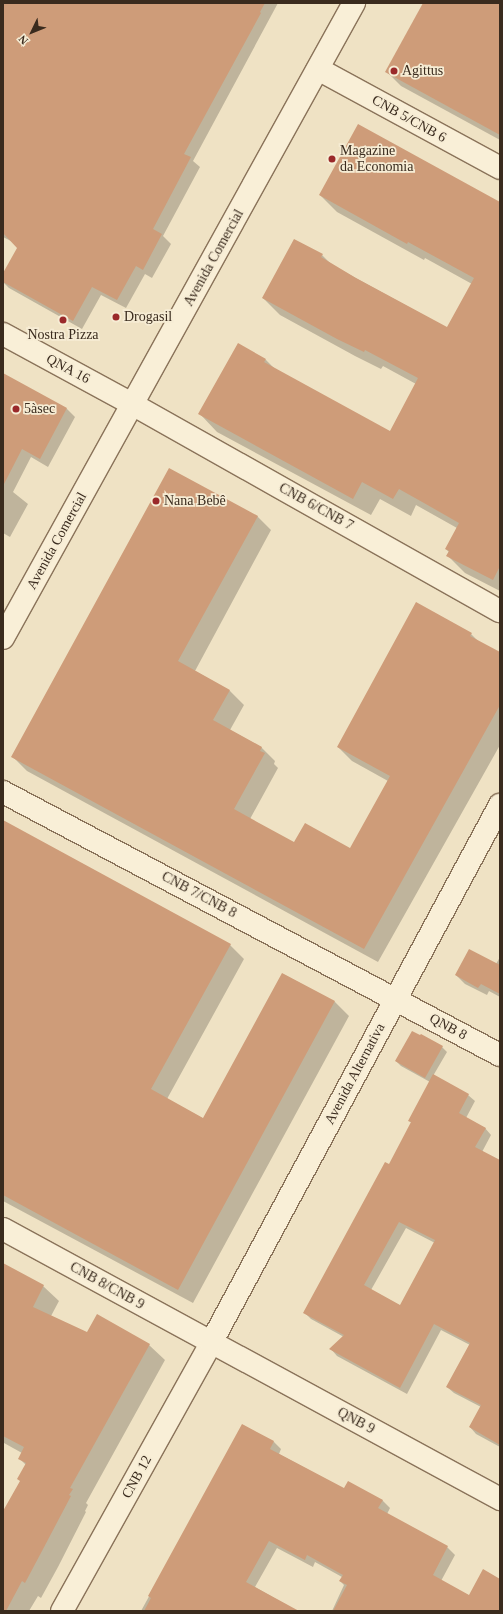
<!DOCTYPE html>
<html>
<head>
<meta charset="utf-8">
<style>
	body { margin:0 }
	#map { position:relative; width:503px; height:1614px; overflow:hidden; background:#efe2c4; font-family:Georgia,serif }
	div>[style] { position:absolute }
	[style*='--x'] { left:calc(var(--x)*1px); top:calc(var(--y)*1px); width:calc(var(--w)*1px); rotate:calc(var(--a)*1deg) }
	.shadow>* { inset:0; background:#0003 }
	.building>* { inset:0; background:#ce9c79 }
	.roads { filter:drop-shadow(1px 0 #8a735a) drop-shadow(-1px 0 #8a735a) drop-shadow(0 1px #8a735a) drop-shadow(0 -1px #8a735a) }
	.minor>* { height:22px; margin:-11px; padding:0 11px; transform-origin:11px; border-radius:11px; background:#f9efd7 }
	.tertiary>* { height:22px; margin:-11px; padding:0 11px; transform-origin:11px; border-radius:11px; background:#f9efd7 }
	.secondary>* { height:22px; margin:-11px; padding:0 11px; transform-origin:11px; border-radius:11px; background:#f9efd7 }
	.dots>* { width:11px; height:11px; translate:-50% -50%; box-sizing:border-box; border:2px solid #f6ecd4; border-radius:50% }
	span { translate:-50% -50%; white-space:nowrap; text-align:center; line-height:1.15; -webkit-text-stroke:3.5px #f6ecd4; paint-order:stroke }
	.poi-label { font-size:14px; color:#3a2b1e }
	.left { translate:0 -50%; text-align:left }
	.street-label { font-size:14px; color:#3a2b1e }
	.frame { position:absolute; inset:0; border:4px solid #3a2b1e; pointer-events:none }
	.north { position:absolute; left:12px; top:12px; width:40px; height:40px; -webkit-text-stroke:3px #f6ecd4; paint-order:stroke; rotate:227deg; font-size:11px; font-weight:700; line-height:16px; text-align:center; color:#3a2b1e }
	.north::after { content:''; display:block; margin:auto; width:14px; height:18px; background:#3a2b1e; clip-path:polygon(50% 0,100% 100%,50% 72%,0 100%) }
</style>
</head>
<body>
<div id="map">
	<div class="shadow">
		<i style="clip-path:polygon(3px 3px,278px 3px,193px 161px,200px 167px,163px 236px,171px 244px,152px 278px,145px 274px,126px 308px,101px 295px,82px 329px,9px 288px,3px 282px,3px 275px,18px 248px,13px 242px,3px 237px)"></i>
		<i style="clip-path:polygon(425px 3px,500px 3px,500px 140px,401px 86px,387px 72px)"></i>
		<i style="clip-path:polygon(320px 195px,500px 203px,500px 591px,465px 573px,447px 555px,449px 552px,446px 549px,457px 528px,416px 505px,411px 516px,380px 499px,371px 515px,217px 432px,200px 414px,238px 345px,266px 360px,276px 370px,390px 432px,416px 384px,383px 366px,381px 369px,355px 356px,280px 315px,263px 298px,322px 255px,332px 265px,447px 328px,472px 284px,425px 258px,424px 260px,337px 212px)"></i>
		<i style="clip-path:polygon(3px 374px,67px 409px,75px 417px,48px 467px,31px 457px,13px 492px,28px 504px,10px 537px,3px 533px)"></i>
		<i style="clip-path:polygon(257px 516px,271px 530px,195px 671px,230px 691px,244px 705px,230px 730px,261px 747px,275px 761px,274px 764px,278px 768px,250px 819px,295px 844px,351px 850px,388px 781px,352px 761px,338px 747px,471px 634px,479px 642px,500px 653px,500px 745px,378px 962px,27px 771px,13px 757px)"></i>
		<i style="clip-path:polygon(3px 821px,230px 945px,244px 959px,167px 1099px,204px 1119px,283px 974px,335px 1002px,349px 1016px,193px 1303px,3px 1201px)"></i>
		<i style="clip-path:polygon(500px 957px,500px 997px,489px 991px,487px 995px,465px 984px,456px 975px,496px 964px)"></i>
		<i style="clip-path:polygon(evenodd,442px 1047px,447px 1052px,433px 1076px,468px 1095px,475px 1101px,466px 1118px,485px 1128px,491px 1135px,482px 1152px,500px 1161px,500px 1447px,476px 1434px,470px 1427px,481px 1407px,454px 1393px,447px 1387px,470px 1345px,441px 1330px,407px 1394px,337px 1356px,331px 1349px,344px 1337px,311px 1319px,304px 1312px,389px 1166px,412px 1123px,409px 1121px,430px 1082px,401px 1066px,396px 1061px,442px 1047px,406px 1228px,435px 1243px,401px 1306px,371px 1290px,406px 1228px)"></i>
		<i style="clip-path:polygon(3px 1264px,43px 1286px,59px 1301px,51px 1316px,87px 1333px,149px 1345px,165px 1360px,86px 1503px,88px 1505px,85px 1511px,86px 1512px,58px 1567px,41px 1598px,38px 1596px,29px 1611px,3px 1611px,3px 1513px,21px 1481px,26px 1465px,20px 1459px,22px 1453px,4px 1443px,3px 1445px)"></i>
		<i style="clip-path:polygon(243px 1425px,274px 1442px,281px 1449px,279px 1454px,344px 1489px,382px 1500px,390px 1508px,387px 1514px,447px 1547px,455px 1555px,441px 1581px,470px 1596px,500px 1580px,500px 1611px,332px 1611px,344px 1585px,340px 1581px,342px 1577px,315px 1562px,313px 1567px,277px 1548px,255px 1587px,297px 1611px,141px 1611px)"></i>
	</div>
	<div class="building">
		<i style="clip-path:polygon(3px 3px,265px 3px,260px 12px,261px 13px,184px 154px,191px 157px,153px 229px,162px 234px,143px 270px,136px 266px,117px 300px,92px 287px,73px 321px,3px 282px,3px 273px,17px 248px,3px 233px)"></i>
		<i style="clip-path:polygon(423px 3px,500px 3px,500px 135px,385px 72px)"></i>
		<i style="clip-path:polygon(358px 124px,500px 202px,500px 566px,493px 580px,446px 556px,449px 551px,445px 549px,459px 523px,424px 503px,399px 489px,393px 499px,362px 482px,353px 499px,198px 414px,238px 343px,266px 359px,264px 362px,390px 431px,418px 378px,365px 350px,364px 352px,337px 339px,262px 298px,294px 239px,323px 254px,321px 257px,356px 278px,447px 327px,474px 278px,408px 242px,407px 244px,319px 195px)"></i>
		<i style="clip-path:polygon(3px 373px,67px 408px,40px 459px,22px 449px,3px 486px)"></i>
		<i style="clip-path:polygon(169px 468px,258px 516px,178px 661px,230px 690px,213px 720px,262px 747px,260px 751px,265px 753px,234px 809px,259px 823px,294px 842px,305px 823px,350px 848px,390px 776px,337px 747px,416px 602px,472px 633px,470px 636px,500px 652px,500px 705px,364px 949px,11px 757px)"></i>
		<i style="clip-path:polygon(3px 820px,231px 944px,151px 1089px,203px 1118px,282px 973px,335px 1001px,178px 1290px,3px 1195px)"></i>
		<i style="clip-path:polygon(469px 949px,500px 965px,500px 994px,481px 984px,478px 988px,455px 975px)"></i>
		<i style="clip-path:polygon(412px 1031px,420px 1035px,421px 1034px,443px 1046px,425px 1078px,395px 1061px)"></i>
		<i style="clip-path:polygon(evenodd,433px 1074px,469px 1094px,459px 1113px,486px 1128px,475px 1147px,500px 1160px,500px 1445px,469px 1427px,481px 1405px,446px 1387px,470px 1343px,434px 1324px,400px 1388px,329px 1349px,344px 1335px,303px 1313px,385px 1162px,389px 1164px,411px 1122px,408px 1121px,433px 1074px,399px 1222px,435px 1240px,400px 1305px,364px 1285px,399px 1222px)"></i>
		<i style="clip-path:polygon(3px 1263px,44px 1285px,33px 1307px,87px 1332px,97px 1314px,150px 1344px,70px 1488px,73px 1489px,69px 1495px,71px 1496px,42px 1551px,25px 1583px,22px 1581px,6px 1611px,3px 1611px,3px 1511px,20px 1481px,17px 1479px,26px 1463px,18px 1459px,24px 1447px,3px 1436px)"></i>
		<i style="clip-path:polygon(242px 1424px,274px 1441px,270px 1449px,344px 1488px,348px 1481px,383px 1500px,378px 1508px,448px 1546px,433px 1575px,469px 1595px,483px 1569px,500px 1579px,500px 1611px,333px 1611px,347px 1585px,339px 1581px,343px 1575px,307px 1555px,305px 1560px,269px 1541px,246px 1582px,299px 1611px,144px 1611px,151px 1598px,148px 1596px)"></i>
	</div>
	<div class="roads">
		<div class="minor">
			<i style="--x:318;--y:69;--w:207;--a:28.5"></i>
			<i style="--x:3;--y:792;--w:562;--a:27.89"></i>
			<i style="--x:3;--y:1229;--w:566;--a:28.51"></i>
		</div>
		<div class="tertiary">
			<i style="--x:3;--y:334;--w:147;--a:28.5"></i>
			<i style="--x:132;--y:404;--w:422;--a:29.4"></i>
			<i style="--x:62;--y:1611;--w:307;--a:-60.9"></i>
			<i style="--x:211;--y:1343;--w:611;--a:-61.76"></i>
		</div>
		<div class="secondary">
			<i style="--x:3;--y:638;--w:726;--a:-61.07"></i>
		</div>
	</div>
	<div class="dots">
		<i style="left:394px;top:71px;background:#9a292a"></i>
		<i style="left:332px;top:159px;background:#9a292a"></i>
		<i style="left:116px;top:317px;background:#9a292a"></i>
		<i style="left:63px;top:320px;background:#9a292a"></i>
		<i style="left:16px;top:409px;background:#9a292a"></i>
		<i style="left:156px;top:501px;background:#9a292a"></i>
	</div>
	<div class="poi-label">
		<span class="left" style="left:402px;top:71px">Agittus</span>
		<span class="left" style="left:340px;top:159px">Magazine<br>da Economia</span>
		<span class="left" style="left:124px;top:317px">Drogasil</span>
		<span style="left:63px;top:335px">Nostra Pizza</span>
		<span class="left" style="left:24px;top:409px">5àsec</span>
		<span class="left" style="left:164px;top:501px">Nana Bebê</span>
	</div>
	<div class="street-label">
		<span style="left:409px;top:119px;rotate:29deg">CNB 5/CNB 6</span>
		<span style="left:214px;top:258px;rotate:-61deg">Avenida Comercial</span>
		<span style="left:68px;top:369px;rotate:28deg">QNA 16</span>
		<span style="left:316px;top:507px;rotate:29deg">CNB 6/CNB 7</span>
		<span style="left:57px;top:541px;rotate:-61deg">Avenida Comercial</span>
		<span style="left:199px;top:895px;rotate:28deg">CNB 7/CNB 8</span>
		<span style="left:448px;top:1027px;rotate:28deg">QNB 8</span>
		<span style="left:355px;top:1074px;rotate:-62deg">Avenida Alternativa</span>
		<span style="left:107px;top:1286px;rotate:29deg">CNB 8/CNB 9</span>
		<span style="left:356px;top:1421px;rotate:28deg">QNB 9</span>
		<span style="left:137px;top:1477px;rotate:-61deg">CNB 12</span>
	</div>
	<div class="frame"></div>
	<div class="north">N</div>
</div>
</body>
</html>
